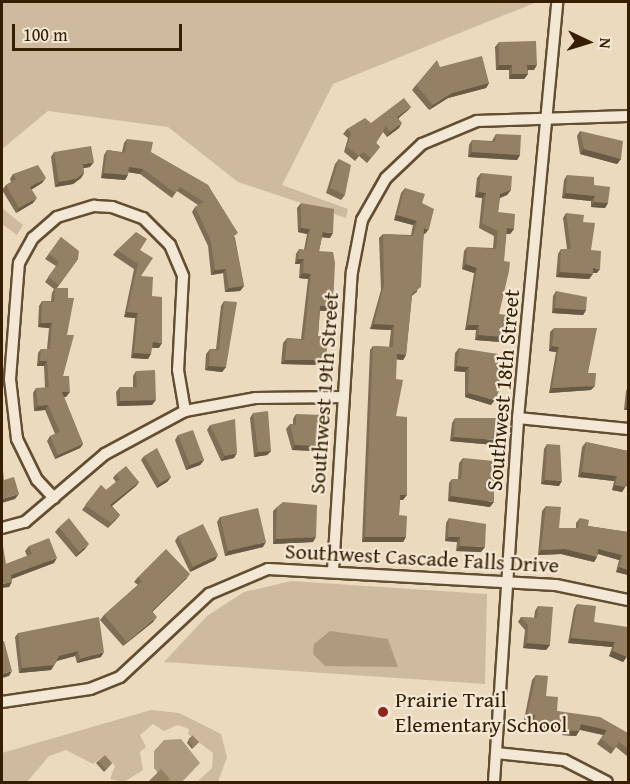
<!DOCTYPE html>
<html>
<head>
<meta charset="utf-8">
<style>
	body { margin:0 }
	#map { position:relative; width:630px; height:784px; overflow:hidden; background:#ecdabf; font-family:"Gentium Book Plus",serif }
	div>[style] { position:absolute }
	[style*='--x'] { left:calc(var(--x)*1px); top:calc(var(--y)*1px); width:calc(var(--w)*1px); rotate:calc(var(--a)*1deg) }
	.green>* { inset:0; background:#cdba9f }
	.water>* { inset:0; background:#ae9a7e }
	.roads { filter:drop-shadow(2px 0 #634e30) drop-shadow(-2px 0 #634e30) drop-shadow(0 2px #634e30) drop-shadow(0 -2px #634e30) }
	.minor>* { height:10px; margin:-5px; padding:0 5px; transform-origin:5px; border-radius:5px; background:#f3e7d5 }
	.wall>* { inset:0; background:#7f6e55 }
	.shaded-wall>* { inset:0; background:#685a45 }
	.building>* { inset:0; background:#948063 }
	.dots>* { width:16px; height:16px; translate:-50% -50%; box-sizing:border-box; border:3px solid #f3e7d5; border-radius:50% }
	span { translate:-50% -50%; white-space:nowrap; text-align:center; line-height:1.15; -webkit-text-stroke:4.5px #f3e7d5; paint-order:stroke }
	.street-label { font-size:22px; color:#351f00 }
	.poi-label { font-size:22px; color:#351f00 }
	.left { translate:0 -50%; text-align:left }
	.frame { position:absolute; inset:0; border:3px solid #351f00; pointer-events:none }
	.north { position:absolute; left:558px; top:12px; width:60px; height:60px; -webkit-text-stroke:4px #f3e7d5; paint-order:stroke; rotate:94deg; font-size:16px; font-weight:700; line-height:24px; text-align:center; color:#351f00 }
	.north::after { content:''; display:block; margin:auto; width:21px; height:27px; background:#351f00; clip-path:polygon(50% 0,100% 100%,50% 72%,0 100%) }
	.scale { position:absolute; left:12px; top:24px; width:170px; height:27px; box-sizing:border-box; border:3px solid #351f00; border-top:0; padding-left:8px; font-size:18px; line-height:21px; white-space:nowrap; color:#351f00; -webkit-text-stroke:4px #f3e7d5; paint-order:stroke }
</style>
</head>
<body>
<div id="map">
	<div class="green">
		<i style="clip-path:polygon(2px 2px,537px 2px,333px 84px,282px 185px,348px 209px,346px 218px,238px 182px,168px 127px,48px 111px,2px 149px)"></i>
		<i style="clip-path:polygon(2px 208px,23px 225px,17px 235px,2px 224px)"></i>
		<i style="clip-path:polygon(291px 581px,487px 594px,485px 684px,164px 662px,207px 616px,244px 592px)"></i>
		<i style="clip-path:polygon(151px 710px,179px 713px,221px 734px,227px 757px,218px 782px,197px 782px,212px 768px,213px 753px,188px 734px,189px 729px,178px 725px,164px 731px,153px 724px,140px 735px,146px 747px,140px 752px,143px 770px,124px 782px,110px 779px,115px 766px,105px 755px,93px 764px,66px 750px,49px 756px,27px 782px,2px 782px,2px 753px)"></i>
	</div>
	<div class="water">
		<i style="clip-path:polygon(330px 631px,388px 639px,398px 667px,325px 666px,313px 654px,314px 644px)"></i>
		<i style="clip-path:polygon(181px 739px,200px 763px,182px 782px,165px 782px,154px 768px,154px 751px,164px 740px)"></i>
	</div>
	<div class="roads">
		<div class="minor">
			<i style="--x:518;--y:418;--w:111;--a:5.7"></i>
			<i style="--x:54;--y:498;--w:25;--a:-133"></i>
			<i style="--x:37;--y:480;--w:46;--a:-116"></i>
			<i style="--x:17;--y:439;--w:60;--a:-96.7"></i>
			<i style="--x:10;--y:379;--w:116;--a:-85.6"></i>
			<i style="--x:19;--y:263;--w:29;--a:-61"></i>
			<i style="--x:33;--y:238;--w:32;--a:-41"></i>
			<i style="--x:57;--y:217;--w:39;--a:-17"></i>
			<i style="--x:94;--y:206;--w:18;--a:3"></i>
			<i style="--x:112;--y:207;--w:33;--a:20"></i>
			<i style="--x:143;--y:218;--w:38;--a:45"></i>
			<i style="--x:170;--y:245;--w:34;--a:67"></i>
			<i style="--x:183;--y:276;--w:94;--a:93"></i>
			<i style="--x:178;--y:370;--w:42;--a:80.3"></i>
			<i style="--x:2;--y:528;--w:24;--a:-15"></i>
			<i style="--x:25;--y:522;--w:105;--a:-40.4"></i>
			<i style="--x:105;--y:454;--w:91;--a:-28.3"></i>
			<i style="--x:185;--y:411;--w:71;--a:-10.5"></i>
			<i style="--x:255;--y:398;--w:89;--a:-0.6"></i>
			<i style="--x:333;--y:570;--w:299;--a:-86.4"></i>
			<i style="--x:352;--y:272;--w:53;--a:-79.1"></i>
			<i style="--x:362;--y:220;--w:48;--a:-60.3"></i>
			<i style="--x:386;--y:178;--w:50;--a:-43.4"></i>
			<i style="--x:422;--y:144;--w:60;--a:-22.7"></i>
			<i style="--x:477;--y:121;--w:151;--a:-1.9"></i>
			<i style="--x:2;--y:702;--w:89;--a:-8.4"></i>
			<i style="--x:90;--y:689;--w:32;--a:-22"></i>
			<i style="--x:120;--y:677;--w:122;--a:-43"></i>
			<i style="--x:209;--y:594;--w:64;--a:-23"></i>
			<i style="--x:268;--y:569;--w:288;--a:3.2"></i>
			<i style="--x:556;--y:585;--w:74;--a:11.8"></i>
			<i style="--x:496;--y:753;--w:68;--a:5.9"></i>
			<i style="--x:564;--y:760;--w:48;--a:27.1"></i>
			<i style="--x:494;--y:782;--w:365;--a:-86.2"></i>
			<i style="--x:518;--y:418;--w:418;--a:-84.6"></i>
		</div>
	</div>
	<div class="wall">
		<i style="clip-path:polygon(499px 42px,534px 70px,528px 70px,528px 74px,524px 79px,509px 79px,509px 70px,496px 70px,495px 47px)"></i>
		<i style="clip-path:polygon(440px 67px,489px 83px,486px 88px,448px 98px,429px 110px,412px 90px,416px 85px)"></i>
		<i style="clip-path:polygon(411px 107px,407px 111px,399px 118px,399px 128px,387px 137px,383px 132px,376px 143px,380px 147px,367px 163px,359px 156px,355px 161px,344px 152px,348px 138px,343px 134px,347px 129px,371px 123px)"></i>
		<i style="clip-path:polygon(580px 131px,621px 159px,617px 164px,580px 154px,577px 136px)"></i>
		<i style="clip-path:polygon(496px 134px,520px 155px,517px 160px,468px 157px,469px 145px,472px 140px,492px 141px,493px 139px)"></i>
		<i style="clip-path:polygon(127px 139px,208px 185px,235px 238px,244px 286px,240px 291px,225px 292px,223px 273px,211px 275px,208px 246px,192px 212px,195px 207px,198px 205px,177px 191px,172px 198px,140px 174px,128px 172px,125px 180px,101px 178px,104px 155px,107px 150px,122px 152px,124px 143px)"></i>
		<i style="clip-path:polygon(54px 152px,90px 167px,83px 168px,84px 173px,81px 178px,73px 184px,55px 187px,51px 157px)"></i>
		<i style="clip-path:polygon(339px 159px,345px 195px,341px 200px,326px 193px,335px 164px)"></i>
		<i style="clip-path:polygon(481px 173px,511px 190px,507px 195px,500px 198px,498px 212px,514px 229px,510px 234px,506px 234px,499px 314px,504px 337px,501px 342px,475px 340px,476px 330px,465px 330px,474px 273px,462px 269px,464px 251px,467px 247px,493px 248px,494px 236px,479px 228px,482px 198px,475px 197px,477px 178px)"></i>
		<i style="clip-path:polygon(13px 174px,42px 183px,31px 190px,33px 203px,16px 213px,2px 190px,6px 185px,11px 182px,10px 179px)"></i>
		<i style="clip-path:polygon(567px 175px,594px 185px,608px 203px,605px 208px,591px 207px,591px 201px,562px 198px,564px 180px)"></i>
		<i style="clip-path:polygon(405px 188px,422px 203px,425px 234px,424px 233px,417px 292px,412px 296px,406px 355px,403px 360px,396px 359px,396px 416px,403px 500px,400px 500px,399px 515px,406px 537px,403px 542px,362px 542px,370px 350px,373px 346px,389px 347px,391px 330px,370px 329px,381px 290px,379px 238px,383px 234px,411px 235px,413px 225px,394px 220px,401px 193px)"></i>
		<i style="clip-path:polygon(301px 203px,330px 238px,322px 237px,319px 251px,329px 311px,320px 311px,318px 336px,326px 360px,323px 365px,281px 364px,283px 343px,287px 338px,301px 339px,308px 279px,299px 278px,300px 264px,295px 264px,296px 254px,299px 249px,304px 250px,307px 234px,298px 232px,297px 208px)"></i>
		<i style="clip-path:polygon(566px 213px,583px 222px,597px 273px,593px 273px,589px 279px,556px 277px,558px 254px,561px 249px,567px 249px,563px 218px)"></i>
		<i style="clip-path:polygon(61px 237px,78px 259px,57px 288px,67px 335px,63px 376px,66px 397px,64px 397px,83px 444px,80px 448px,55px 459px,47px 441px,50px 436px,55px 434px,45px 410px,34px 411px,33px 393px,36px 388px,45px 388px,44px 366px,37px 366px,38px 353px,41px 349px,47px 349px,49px 328px,38px 327px,39px 306px,42px 301px,51px 301px,52px 293px,54px 289px,45px 282px,56px 266px,45px 259px)"></i>
		<i style="clip-path:polygon(117px 250px,140px 250px,141px 276px,152px 296px,159px 348px,152px 348px,148px 359px,131px 358px,135px 318px,124px 317px,134px 269px,113px 255px)"></i>
		<i style="clip-path:polygon(556px 291px,586px 310px,583px 315px,552px 313px,553px 296px)"></i>
		<i style="clip-path:polygon(224px 301px,226px 367px,222px 372px,205px 370px,206px 354px,210px 349px,216px 349px,221px 306px)"></i>
		<i style="clip-path:polygon(554px 328px,588px 373px,591px 390px,549px 393px,556px 352px,549px 351px,550px 332px)"></i>
		<i style="clip-path:polygon(459px 348px,491px 405px,465px 397px,465px 372px,454px 371px,455px 353px)"></i>
		<i style="clip-path:polygon(136px 371px,152px 405px,117px 406px,116px 392px,120px 387px,133px 387px,133px 376px)"></i>
		<i style="clip-path:polygon(628px 387px,628px 410px,624px 410px,626px 391px)"></i>
		<i style="clip-path:polygon(253px 413px,271px 451px,267px 455px,254px 457px,250px 418px)"></i>
		<i style="clip-path:polygon(296px 414px,320px 446px,317px 451px,292px 450px,286px 429px,290px 424px,293px 424px,293px 419px)"></i>
		<i style="clip-path:polygon(455px 418px,494px 445px,450px 441px,452px 423px)"></i>
		<i style="clip-path:polygon(210px 425px,234px 458px,221px 461px,207px 430px)"></i>
		<i style="clip-path:polygon(178px 435px,204px 460px,200px 465px,186px 470px,175px 440px)"></i>
		<i style="clip-path:polygon(586px 442px,628px 451px,628px 487px,626px 486px,622px 492px,612px 490px,614px 481px,578px 477px,582px 447px)"></i>
		<i style="clip-path:polygon(547px 444px,559px 486px,541px 484px,544px 449px)"></i>
		<i style="clip-path:polygon(144px 456px,171px 477px,167px 482px,157px 488px,141px 460px)"></i>
		<i style="clip-path:polygon(463px 458px,490px 507px,448px 501px,449px 483px,452px 479px,458px 479px,459px 463px)"></i>
		<i style="clip-path:polygon(116px 474px,139px 482px,136px 486px,112px 506px,120px 515px,117px 519px,108px 528px,82px 510px,101px 485px,106px 490px,116px 482px,113px 478px)"></i>
		<i style="clip-path:polygon(546px 506px,559px 528px,576px 528px,576px 523px,580px 518px,588px 526px,628px 532px,628px 575px,616px 572px,619px 560px,598px 554px,594px 562px,561px 554px,538px 555px,542px 511px)"></i>
		<i style="clip-path:polygon(277px 507px,313px 542px,273px 544px,273px 511px)"></i>
		<i style="clip-path:polygon(220px 517px,263px 547px,225px 556px,217px 522px)"></i>
		<i style="clip-path:polygon(449px 518px,481px 552px,456px 551px,457px 542px,445px 541px,446px 523px)"></i>
		<i style="clip-path:polygon(59px 527px,85px 549px,76px 557px,55px 532px)"></i>
		<i style="clip-path:polygon(178px 536px,215px 560px,190px 572px,175px 541px)"></i>
		<i style="clip-path:polygon(29px 546px,54px 563px,12px 579px,9px 587px,6px 564px,27px 556px,25px 551px)"></i>
		<i style="clip-path:polygon(138px 577px,187px 578px,152px 612px,153px 622px,123px 646px,100px 620px,104px 615px,138px 585px,134px 582px)"></i>
		<i style="clip-path:polygon(577px 604px,627px 655px,623px 662px,609px 656px,612px 647px,568px 643px,574px 609px)"></i>
		<i style="clip-path:polygon(538px 606px,550px 645px,546px 650px,523px 648px,525px 630px,518px 622px,521px 617px,534px 618px,535px 611px)"></i>
		<i style="clip-path:polygon(18px 633px,101px 657px,77px 663px,75px 656px,57px 661px,51px 670px,19px 673px,15px 637px)"></i>
		<i style="clip-path:polygon(536px 675px,546px 696px,557px 711px,628px 733px,628px 757px,616px 747px,611px 754px,597px 744px,603px 735px,580px 730px,576px 736px,562px 735px,563px 729px,533px 728px,532px 720px,524px 720px,532px 680px)"></i>
		<i style="clip-path:polygon(190px 737px,199px 742px,192px 749px,187px 743px)"></i>
		<i style="clip-path:polygon(98px 761px,112px 763px,104px 772px,96px 763px)"></i>
	</div>
	<div class="shaded-wall">
		<i style="clip-path:polygon(499px 65px,512px 65px,509px 70px,496px 70px)"></i>
		<i style="clip-path:polygon(527px 65px,537px 65px,534px 70px,524px 70px)"></i>
		<i style="clip-path:polygon(512px 74px,528px 74px,524px 79px,509px 79px)"></i>
		<i style="clip-path:polygon(489px 83px,486px 88px,448px 98px,429px 110px,433px 105px,452px 93px)"></i>
		<i style="clip-path:polygon(411px 107px,407px 111px,394px 121px,397px 117px)"></i>
		<i style="clip-path:polygon(402px 123px,399px 128px,387px 137px,390px 132px)"></i>
		<i style="clip-path:polygon(584px 149px,621px 159px,617px 164px,580px 154px)"></i>
		<i style="clip-path:polygon(472px 152px,520px 155px,517px 160px,468px 157px)"></i>
		<i style="clip-path:polygon(94px 162px,90px 167px,79px 169px,83px 164px)"></i>
		<i style="clip-path:polygon(129px 167px,143px 169px,140px 174px,126px 172px)"></i>
		<i style="clip-path:polygon(84px 173px,81px 178px,73px 184px,55px 187px,59px 182px)"></i>
		<i style="clip-path:polygon(104px 173px,128px 175px,125px 180px,101px 178px)"></i>
		<i style="clip-path:polygon(46px 178px,42px 183px,27px 192px,30px 187px)"></i>
		<i style="clip-path:polygon(511px 190px,507px 195px,497px 199px,500px 194px)"></i>
		<i style="clip-path:polygon(479px 192px,486px 193px,482px 198px,475px 197px)"></i>
		<i style="clip-path:polygon(566px 193px,595px 196px,591px 201px,562px 198px)"></i>
		<i style="clip-path:polygon(37px 198px,33px 203px,16px 213px,19px 208px)"></i>
		<i style="clip-path:polygon(594px 202px,608px 203px,605px 208px,591px 207px)"></i>
		<i style="clip-path:polygon(397px 215px,417px 221px,413px 225px,394px 220px)"></i>
		<i style="clip-path:polygon(301px 228px,310px 229px,307px 234px,298px 232px)"></i>
		<i style="clip-path:polygon(424px 228px,429px 229px,425px 234px,421px 233px)"></i>
		<i style="clip-path:polygon(507px 228px,514px 229px,510px 234px,504px 233px)"></i>
		<i style="clip-path:polygon(323px 232px,333px 233px,330px 238px,319px 237px)"></i>
		<i style="clip-path:polygon(298px 259px,304px 259px,300px 264px,295px 264px)"></i>
		<i style="clip-path:polygon(466px 264px,477px 268px,474px 273px,462px 269px)"></i>
		<i style="clip-path:polygon(593px 268px,600px 269px,597px 273px,590px 273px)"></i>
		<i style="clip-path:polygon(226px 269px,223px 273px,211px 275px,215px 270px)"></i>
		<i style="clip-path:polygon(560px 272px,593px 274px,589px 279px,556px 277px)"></i>
		<i style="clip-path:polygon(303px 273px,311px 274px,308px 279px,299px 278px)"></i>
		<i style="clip-path:polygon(244px 286px,240px 291px,225px 292px,229px 288px)"></i>
		<i style="clip-path:polygon(320px 306px,333px 306px,329px 311px,317px 310px)"></i>
		<i style="clip-path:polygon(555px 308px,586px 310px,583px 315px,552px 313px)"></i>
		<i style="clip-path:polygon(127px 312px,138px 313px,135px 318px,124px 317px)"></i>
		<i style="clip-path:polygon(41px 323px,52px 323px,49px 328px,38px 327px)"></i>
		<i style="clip-path:polygon(374px 324px,394px 325px,391px 330px,370px 329px)"></i>
		<i style="clip-path:polygon(468px 325px,479px 325px,476px 330px,465px 330px)"></i>
		<i style="clip-path:polygon(479px 335px,504px 337px,501px 342px,475px 340px)"></i>
		<i style="clip-path:polygon(153px 342px,162px 343px,159px 348px,149px 347px)"></i>
		<i style="clip-path:polygon(552px 346px,559px 347px,556px 352px,549px 351px)"></i>
		<i style="clip-path:polygon(134px 353px,151px 354px,148px 359px,131px 358px)"></i>
		<i style="clip-path:polygon(397px 354px,406px 355px,403px 360px,393px 359px)"></i>
		<i style="clip-path:polygon(285px 360px,326px 360px,323px 365px,281px 364px)"></i>
		<i style="clip-path:polygon(40px 361px,47px 361px,44px 366px,37px 366px)"></i>
		<i style="clip-path:polygon(209px 366px,226px 367px,222px 372px,205px 370px)"></i>
		<i style="clip-path:polygon(457px 366px,469px 367px,465px 372px,454px 371px)"></i>
		<i style="clip-path:polygon(595px 386px,591px 390px,549px 393px,552px 388px)"></i>
		<i style="clip-path:polygon(62px 392px,70px 392px,66px 397px,58px 397px)"></i>
		<i style="clip-path:polygon(468px 393px,495px 400px,491px 405px,465px 397px)"></i>
		<i style="clip-path:polygon(156px 400px,152px 405px,117px 406px,120px 401px)"></i>
		<i style="clip-path:polygon(48px 405px,45px 410px,34px 411px,38px 406px)"></i>
		<i style="clip-path:polygon(628px 405px,628px 410px,624px 410px)"></i>
		<i style="clip-path:polygon(454px 437px,498px 440px,494px 445px,450px 441px)"></i>
		<i style="clip-path:polygon(83px 444px,80px 448px,55px 459px,58px 455px)"></i>
		<i style="clip-path:polygon(295px 445px,320px 446px,317px 451px,292px 450px)"></i>
		<i style="clip-path:polygon(271px 451px,267px 455px,254px 457px,258px 452px)"></i>
		<i style="clip-path:polygon(237px 453px,234px 458px,221px 461px,225px 456px)"></i>
		<i style="clip-path:polygon(204px 460px,200px 465px,186px 470px,190px 465px)"></i>
		<i style="clip-path:polygon(582px 472px,617px 476px,614px 481px,578px 477px)"></i>
		<i style="clip-path:polygon(171px 477px,167px 482px,157px 488px,160px 483px)"></i>
		<i style="clip-path:polygon(545px 480px,562px 481px,559px 486px,541px 484px)"></i>
		<i style="clip-path:polygon(139px 482px,136px 486px,107px 510px,110px 505px)"></i>
		<i style="clip-path:polygon(615px 485px,625px 487px,622px 492px,612px 490px)"></i>
		<i style="clip-path:polygon(19px 494px,15px 499px,2px 503px,2px 499px)"></i>
		<i style="clip-path:polygon(400px 495px,407px 495px,403px 500px,397px 500px)"></i>
		<i style="clip-path:polygon(451px 496px,494px 502px,490px 507px,448px 501px)"></i>
		<i style="clip-path:polygon(316px 537px,313px 542px,273px 544px,276px 539px)"></i>
		<i style="clip-path:polygon(365px 537px,406px 537px,403px 542px,362px 542px)"></i>
		<i style="clip-path:polygon(448px 537px,460px 537px,457px 542px,445px 541px)"></i>
		<i style="clip-path:polygon(266px 542px,263px 547px,225px 556px,228px 551px)"></i>
		<i style="clip-path:polygon(89px 544px,85px 549px,76px 557px,79px 552px)"></i>
		<i style="clip-path:polygon(460px 546px,485px 547px,481px 552px,456px 551px)"></i>
		<i style="clip-path:polygon(565px 549px,597px 557px,594px 562px,561px 554px,538px 555px,541px 550px)"></i>
		<i style="clip-path:polygon(598px 549px,622px 555px,619px 560px,595px 553px)"></i>
		<i style="clip-path:polygon(218px 555px,215px 560px,190px 572px,193px 567px)"></i>
		<i style="clip-path:polygon(57px 558px,54px 563px,8px 580px,11px 575px)"></i>
		<i style="clip-path:polygon(619px 567px,628px 570px,628px 575px,616px 572px)"></i>
		<i style="clip-path:polygon(190px 574px,187px 578px,148px 616px,152px 611px)"></i>
		<i style="clip-path:polygon(12px 582px,9px 587px,2px 588px,2px 584px)"></i>
		<i style="clip-path:polygon(157px 617px,153px 622px,123px 646px,127px 642px)"></i>
		<i style="clip-path:polygon(571px 638px,615px 642px,612px 647px,568px 643px)"></i>
		<i style="clip-path:polygon(527px 643px,550px 645px,546px 650px,523px 648px)"></i>
		<i style="clip-path:polygon(78px 651px,75px 656px,56px 661px,59px 656px)"></i>
		<i style="clip-path:polygon(613px 651px,627px 657px,623px 662px,609px 656px)"></i>
		<i style="clip-path:polygon(104px 652px,101px 657px,77px 663px,80px 659px)"></i>
		<i style="clip-path:polygon(54px 665px,51px 670px,19px 673px,22px 668px)"></i>
		<i style="clip-path:polygon(12px 671px,9px 676px,2px 678px,2px 674px)"></i>
		<i style="clip-path:polygon(527px 715px,535px 715px,532px 720px,524px 720px)"></i>
		<i style="clip-path:polygon(536px 724px,566px 724px,563px 729px,533px 728px)"></i>
		<i style="clip-path:polygon(581px 724px,607px 730px,604px 735px,577px 729px)"></i>
		<i style="clip-path:polygon(565px 730px,579px 731px,576px 736px,562px 735px)"></i>
	</div>
	<div class="building">
		<i style="clip-path:polygon(536px 41px,537px 65px,527px 65px,528px 74px,512px 74px,512px 65px,499px 65px,499px 42px)"></i>
		<i style="clip-path:polygon(482px 56px,489px 83px,452px 93px,433px 105px,416px 85px,437px 60px,440px 67px)"></i>
		<i style="clip-path:polygon(404px 98px,411px 107px,397px 117px,402px 123px,390px 132px,386px 126px,376px 143px,380px 147px,371px 158px,363px 152px,359px 156px,347px 147px,351px 133px,347px 129px,365px 118px,371px 123px)"></i>
		<i style="clip-path:polygon(580px 131px,623px 141px,621px 159px,584px 149px)"></i>
		<i style="clip-path:polygon(496px 134px,521px 135px,520px 155px,472px 152px,472px 140px,495px 142px)"></i>
		<i style="clip-path:polygon(127px 139px,153px 142px,151px 152px,208px 185px,238px 233px,234px 236px,244px 286px,229px 288px,226px 269px,215px 270px,211px 241px,195px 207px,204px 202px,180px 187px,175px 193px,143px 169px,129px 167px,128px 175px,104px 173px,107px 150px,125px 153px)"></i>
		<i style="clip-path:polygon(91px 146px,94px 162px,83px 164px,84px 173px,76px 179px,59px 182px,54px 152px)"></i>
		<i style="clip-path:polygon(339px 159px,351px 165px,345px 195px,330px 188px)"></i>
		<i style="clip-path:polygon(38px 165px,46px 178px,30px 187px,37px 198px,19px 208px,6px 185px,16px 179px,13px 174px)"></i>
		<i style="clip-path:polygon(481px 173px,512px 176px,511px 190px,500px 194px,498px 212px,515px 214px,514px 229px,507px 228px,504px 261px,510px 262px,509px 271px,499px 314px,506px 315px,504px 337px,479px 335px,479px 325px,468px 325px,477px 268px,466px 264px,467px 247px,496px 249px,498px 231px,482px 223px,486px 193px,479px 192px)"></i>
		<i style="clip-path:polygon(567px 175px,594px 177px,594px 185px,610px 187px,608px 203px,594px 202px,595px 196px,566px 193px)"></i>
		<i style="clip-path:polygon(405px 188px,425px 194px,422px 203px,434px 209px,429px 229px,424px 228px,421px 287px,412px 293px,406px 355px,397px 354px,396px 379px,403px 380px,396px 416px,407px 417px,407px 495px,400px 495px,399px 515px,407px 516px,406px 537px,365px 537px,373px 346px,393px 347px,394px 325px,374px 324px,384px 285px,383px 234px,413px 236px,417px 221px,397px 215px)"></i>
		<i style="clip-path:polygon(301px 203px,334px 209px,333px 233px,323px 232px,319px 251px,333px 252px,335px 263px,333px 306px,320px 306px,318px 336px,328px 337px,326px 360px,285px 360px,287px 338px,304px 340px,309px 291px,311px 274px,303px 273px,304px 259px,298px 259px,299px 249px,306px 250px,310px 229px,301px 228px)"></i>
		<i style="clip-path:polygon(566px 213px,584px 215px,583px 222px,595px 223px,591px 250px,601px 251px,600px 269px,593px 268px,593px 274px,560px 272px,561px 249px,571px 249px)"></i>
		<i style="clip-path:polygon(136px 232px,147px 239px,140px 250px,153px 258px,141px 276px,153px 277px,152px 296px,162px 297px,162px 343px,153px 342px,151px 354px,134px 353px,138px 313px,127px 312px,138px 264px,117px 250px)"></i>
		<i style="clip-path:polygon(61px 237px,79px 251px,78px 259px,59px 285px,48px 277px,59px 262px,49px 254px)"></i>
		<i style="clip-path:polygon(55px 288px,68px 288px,68px 298px,74px 298px,67px 335px,74px 335px,63px 376px,69px 376px,70px 392px,62px 392px,83px 444px,58px 455px,50px 436px,60px 432px,48px 405px,38px 406px,36px 388px,49px 387px,47px 361px,40px 361px,41px 349px,50px 349px,52px 323px,41px 323px,42px 301px,54px 302px)"></i>
		<i style="clip-path:polygon(556px 291px,587px 297px,586px 310px,555px 308px)"></i>
		<i style="clip-path:polygon(224px 301px,237px 302px,226px 367px,209px 366px,210px 349px,219px 350px)"></i>
		<i style="clip-path:polygon(554px 328px,597px 328px,588px 373px,596px 373px,595px 386px,552px 388px,559px 347px,552px 346px)"></i>
		<i style="clip-path:polygon(459px 348px,498px 354px,500px 389px,495px 400px,468px 393px,469px 367px,457px 366px)"></i>
		<i style="clip-path:polygon(155px 370px,156px 400px,120px 401px,120px 387px,137px 387px,136px 371px)"></i>
		<i style="clip-path:polygon(268px 411px,271px 451px,258px 452px,253px 413px)"></i>
		<i style="clip-path:polygon(296px 414px,322px 415px,320px 446px,295px 445px,290px 424px,296px 425px)"></i>
		<i style="clip-path:polygon(455px 418px,500px 418px,498px 440px,454px 437px)"></i>
		<i style="clip-path:polygon(235px 419px,237px 453px,225px 456px,210px 425px)"></i>
		<i style="clip-path:polygon(193px 430px,204px 460px,190px 465px,178px 435px)"></i>
		<i style="clip-path:polygon(586px 442px,628px 451px,628px 481px,627px 481px,625px 487px,615px 485px,617px 476px,582px 472px)"></i>
		<i style="clip-path:polygon(547px 444px,560px 445px,562px 481px,545px 480px)"></i>
		<i style="clip-path:polygon(157px 448px,171px 477px,160px 483px,144px 456px)"></i>
		<i style="clip-path:polygon(463px 458px,494px 461px,494px 502px,451px 496px,452px 479px,461px 479px)"></i>
		<i style="clip-path:polygon(2px 462px,4px 480px,14px 477px,19px 494px,2px 499px)"></i>
		<i style="clip-path:polygon(126px 466px,139px 482px,110px 505px,120px 515px,111px 523px,85px 505px,101px 485px,106px 490px,120px 479px,116px 474px)"></i>
		<i style="clip-path:polygon(283px 502px,317px 505px,316px 537px,276px 539px,277px 507px)"></i>
		<i style="clip-path:polygon(546px 506px,561px 507px,559px 528px,578px 528px,580px 518px,589px 520px,588px 526px,628px 532px,628px 570px,619px 567px,622px 555px,598px 549px,597px 557px,565px 549px,541px 550px)"></i>
		<i style="clip-path:polygon(258px 508px,266px 542px,228px 551px,220px 517px)"></i>
		<i style="clip-path:polygon(69px 518px,89px 544px,79px 552px,59px 527px)"></i>
		<i style="clip-path:polygon(449px 518px,486px 524px,485px 547px,460px 546px,460px 537px,448px 537px)"></i>
		<i style="clip-path:polygon(203px 524px,218px 555px,193px 567px,178px 536px)"></i>
		<i style="clip-path:polygon(49px 538px,57px 558px,11px 575px,12px 582px,2px 584px,2px 546px,3px 546px,6px 564px,32px 554px,29px 546px)"></i>
		<i style="clip-path:polygon(166px 549px,190px 574px,152px 611px,157px 617px,127px 642px,104px 615px,142px 581px,138px 577px)"></i>
		<i style="clip-path:polygon(577px 604px,596px 606px,594px 622px,628px 627px,628px 650px,627px 657px,613px 651px,615px 642px,571px 638px)"></i>
		<i style="clip-path:polygon(538px 606px,553px 607px,550px 645px,527px 643px,528px 625px,521px 617px,537px 618px)"></i>
		<i style="clip-path:polygon(99px 617px,104px 652px,80px 659px,78px 651px,59px 656px,54px 665px,22px 668px,18px 633px)"></i>
		<i style="clip-path:polygon(2px 641px,4px 641px,12px 671px,2px 674px)"></i>
		<i style="clip-path:polygon(536px 675px,548px 676px,546px 696px,558px 697px,557px 711px,600px 717px,628px 733px,628px 749px,619px 742px,614px 749px,601px 739px,607px 730px,581px 724px,579px 731px,565px 730px,566px 724px,536px 724px,535px 715px,527px 715px)"></i>
		<i style="clip-path:polygon(192px 735px,199px 742px,193px 747px,189px 741px)"></i>
		<i style="clip-path:polygon(105px 755px,112px 763px,106px 770px,98px 761px)"></i>
		<i style="clip-path:polygon(161px 769px,170px 779px,165px 783px,147px 783px)"></i>
		<i style="clip-path:polygon(530px 781px,549px 782px,549px 783px,530px 783px)"></i>
	</div>
	<div class="dots">
		<i style="left:383px;top:712px;background:#8f2418"></i>
	</div>
	<div class="street-label">
		<span style="left:503px;top:390px;rotate:-85deg">Southwest 18th Street</span>
		<span style="left:324px;top:393px;rotate:-86deg">Southwest 19th Street</span>
		<span style="left:422px;top:558px;rotate:3deg">Southwest Cascade Falls Drive</span>
	</div>
	<div class="poi-label">
		<span class="left" style="left:395px;top:712px">Prairie Trail<br>Elementary School</span>
	</div>
	<div class="frame"></div>
	<div class="north">N</div>
	<div class="scale">100 m</div>
</div>
</body>
</html>
